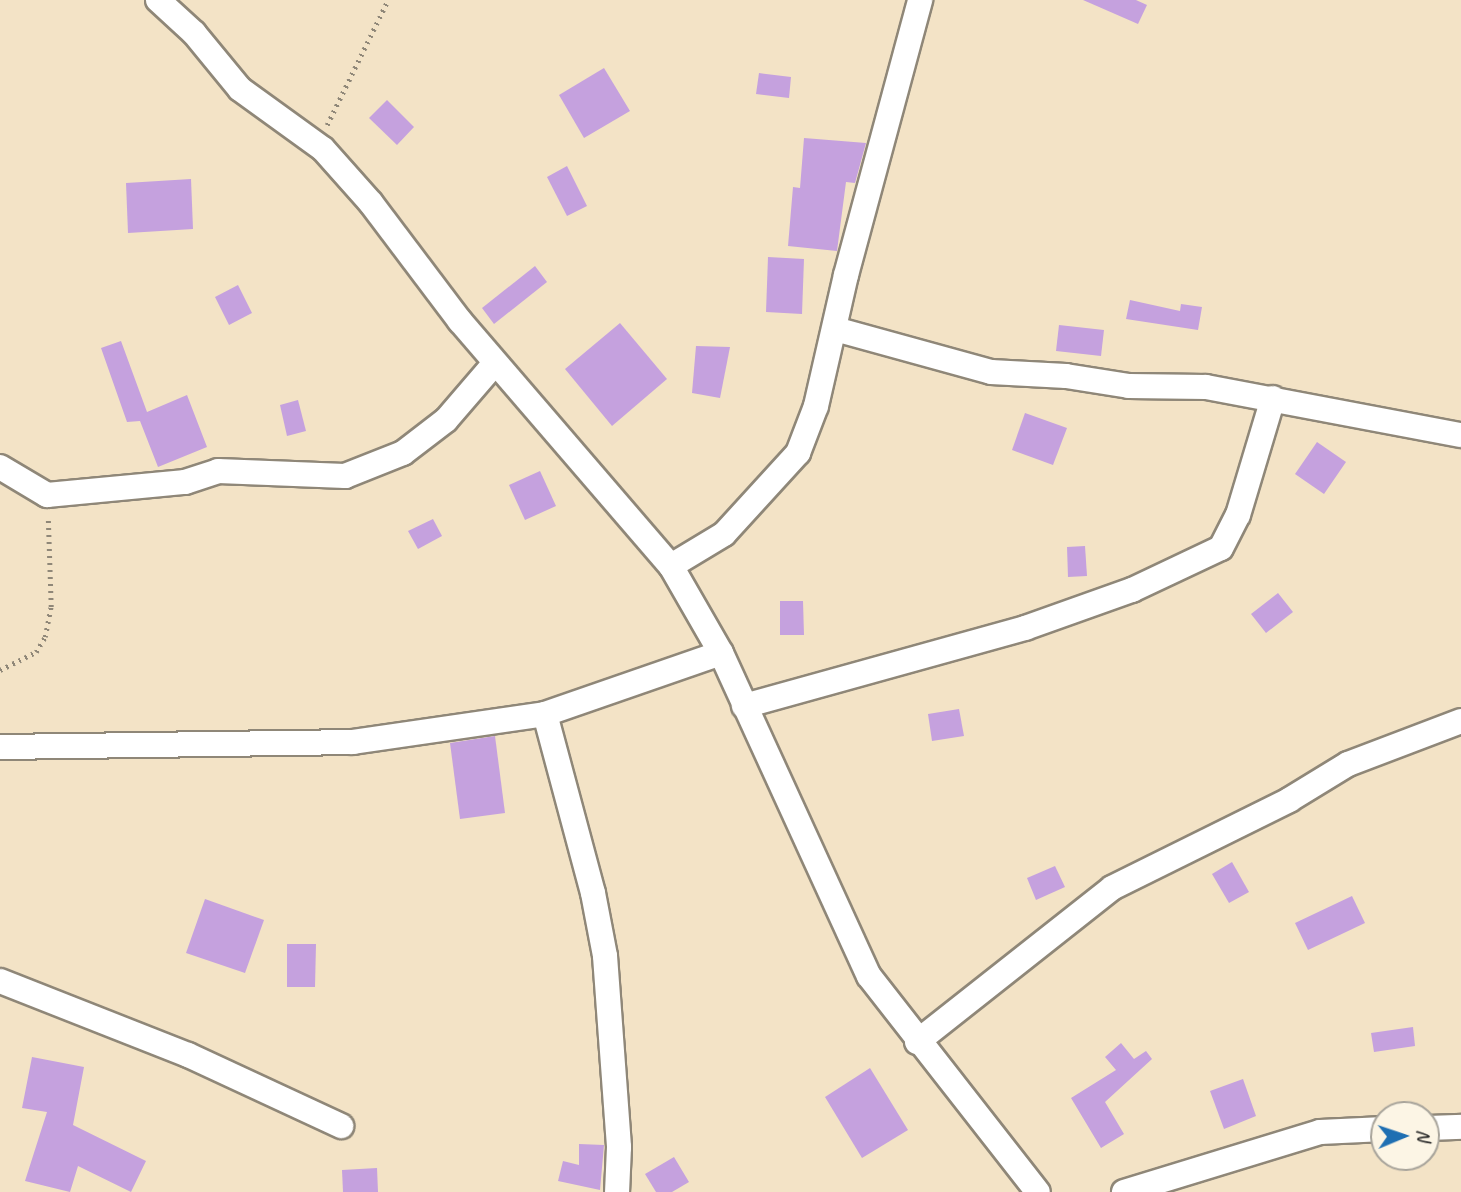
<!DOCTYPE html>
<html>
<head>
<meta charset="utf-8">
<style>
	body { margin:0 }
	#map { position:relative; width:1461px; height:1192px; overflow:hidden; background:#f3e3c6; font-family:Caveat,sans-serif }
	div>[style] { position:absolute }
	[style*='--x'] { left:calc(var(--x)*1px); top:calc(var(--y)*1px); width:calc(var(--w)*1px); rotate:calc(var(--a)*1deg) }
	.building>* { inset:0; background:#c5a1de }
	.path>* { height:4.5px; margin-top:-2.25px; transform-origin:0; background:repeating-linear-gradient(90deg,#8f8778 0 2px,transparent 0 7px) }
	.roads { filter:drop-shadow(2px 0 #8f8778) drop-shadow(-2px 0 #8f8778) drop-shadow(0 2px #8f8778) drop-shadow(0 -2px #8f8778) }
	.street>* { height:24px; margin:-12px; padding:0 12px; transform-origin:12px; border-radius:12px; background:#fff }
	span { translate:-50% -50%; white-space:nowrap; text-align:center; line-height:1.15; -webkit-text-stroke:6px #fcf5e5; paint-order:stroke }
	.north { position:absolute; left:1370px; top:1101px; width:70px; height:70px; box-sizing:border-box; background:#fcf5e5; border:2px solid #a8a49b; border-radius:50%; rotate:88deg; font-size:19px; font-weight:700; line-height:28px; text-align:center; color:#2b2b2b }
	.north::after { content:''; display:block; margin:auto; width:24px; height:32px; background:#1f6fb2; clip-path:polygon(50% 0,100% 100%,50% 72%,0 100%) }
</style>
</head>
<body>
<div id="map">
	<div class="building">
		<i style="clip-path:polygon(1083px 0,1136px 0,1147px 5px,1138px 24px)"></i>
		<i style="clip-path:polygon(604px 68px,630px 111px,584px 138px,559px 95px)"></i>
		<i style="clip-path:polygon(759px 73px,791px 77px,789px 98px,756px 94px)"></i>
		<i style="clip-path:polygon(387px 100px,414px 127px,397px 145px,369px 118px)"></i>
		<i style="clip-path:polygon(804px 138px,866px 143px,855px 183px,846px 182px,837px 251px,788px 246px,793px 187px,800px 188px)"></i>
		<i style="clip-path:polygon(567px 166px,587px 206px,567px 216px,547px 177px)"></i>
		<i style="clip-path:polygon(191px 179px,193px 229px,128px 233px,126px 183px)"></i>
		<i style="clip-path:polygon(768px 257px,804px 259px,802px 314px,766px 312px)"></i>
		<i style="clip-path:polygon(535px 266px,547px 282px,494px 324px,482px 308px)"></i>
		<i style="clip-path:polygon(238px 285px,252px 313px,229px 325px,215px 297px)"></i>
		<i style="clip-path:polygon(1130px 300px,1180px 311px,1181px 304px,1202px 307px,1198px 330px,1126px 319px)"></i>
		<i style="clip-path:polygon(620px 323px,667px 379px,612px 426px,565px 369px)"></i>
		<i style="clip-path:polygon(1059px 325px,1104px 330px,1101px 356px,1056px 351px)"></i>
		<i style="clip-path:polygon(121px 341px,147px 412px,187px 395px,207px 447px,158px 467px,140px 421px,127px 422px,101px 348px)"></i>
		<i style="clip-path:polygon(696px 346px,730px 347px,720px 398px,692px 393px)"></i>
		<i style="clip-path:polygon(298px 400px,306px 431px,287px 436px,280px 405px)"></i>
		<i style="clip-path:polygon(1025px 413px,1067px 428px,1053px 465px,1012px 450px)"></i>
		<i style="clip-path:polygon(1317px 442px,1346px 462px,1324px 494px,1295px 474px)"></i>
		<i style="clip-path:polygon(540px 471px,556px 506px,525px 520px,509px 485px)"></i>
		<i style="clip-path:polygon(433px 519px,442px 536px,418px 549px,408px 531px)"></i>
		<i style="clip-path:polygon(1085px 546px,1087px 576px,1068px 577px,1067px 547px)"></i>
		<i style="clip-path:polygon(1278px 593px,1293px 612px,1266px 633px,1251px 614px)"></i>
		<i style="clip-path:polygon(780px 601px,803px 601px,804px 635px,780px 635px)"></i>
		<i style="clip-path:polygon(959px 709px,964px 736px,932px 741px,928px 714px)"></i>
		<i style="clip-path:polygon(495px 736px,505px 813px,460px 819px,450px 743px)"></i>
		<i style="clip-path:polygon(1232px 862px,1249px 892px,1229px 903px,1212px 874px)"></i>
		<i style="clip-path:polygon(1055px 866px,1065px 887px,1036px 900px,1027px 878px)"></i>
		<i style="clip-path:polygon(1352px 896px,1365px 923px,1308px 950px,1295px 923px)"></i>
		<i style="clip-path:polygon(205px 899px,264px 920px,245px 973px,186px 953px)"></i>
		<i style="clip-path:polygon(287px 944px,316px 944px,315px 987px,287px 987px)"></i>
		<i style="clip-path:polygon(1413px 1027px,1415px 1046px,1374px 1052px,1371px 1033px)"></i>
		<i style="clip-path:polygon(1121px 1043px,1134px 1059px,1146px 1051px,1152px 1059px,1105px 1102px,1124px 1134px,1101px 1148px,1071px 1098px,1116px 1070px,1105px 1057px)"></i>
		<i style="clip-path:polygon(32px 1057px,84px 1067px,73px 1125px,146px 1161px,131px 1192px,78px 1166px,70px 1192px,25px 1181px,47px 1112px,22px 1108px)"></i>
		<i style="clip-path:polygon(870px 1068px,908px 1130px,862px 1158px,825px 1097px)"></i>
		<i style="clip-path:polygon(1243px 1079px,1256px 1116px,1224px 1129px,1210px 1091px)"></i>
		<i style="clip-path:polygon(579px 1144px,604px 1145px,600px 1190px,558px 1181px,563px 1161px,579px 1165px)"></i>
		<i style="clip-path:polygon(674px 1157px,689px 1182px,672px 1192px,656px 1192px,645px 1174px)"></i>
		<i style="clip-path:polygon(377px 1168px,378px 1192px,343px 1192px,342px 1170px)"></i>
	</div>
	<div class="path">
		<i style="--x:327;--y:125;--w:139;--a:-64"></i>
		<i style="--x:0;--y:670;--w:40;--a:-26.6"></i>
		<i style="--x:36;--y:652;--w:17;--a:-59"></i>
		<i style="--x:45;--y:637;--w:31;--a:-79"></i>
		<i style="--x:51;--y:607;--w:89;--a:-91.9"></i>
	</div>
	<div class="roads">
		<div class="street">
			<i style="--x:158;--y:0;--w:49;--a:42.5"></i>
			<i style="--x:194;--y:33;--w:72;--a:50.6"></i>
			<i style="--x:240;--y:89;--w:102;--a:35.9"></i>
			<i style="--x:323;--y:149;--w:72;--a:48.4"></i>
			<i style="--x:371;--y:203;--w:148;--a:53"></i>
			<i style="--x:460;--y:321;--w:323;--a:49.3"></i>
			<i style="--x:671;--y:566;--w:100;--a:60.1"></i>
			<i style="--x:721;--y:653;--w:355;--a:65.4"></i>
			<i style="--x:869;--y:976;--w:274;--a:52"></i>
			<i style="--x:835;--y:329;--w:162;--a:15.4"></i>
			<i style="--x:991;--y:372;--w:75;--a:3.1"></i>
			<i style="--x:1066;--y:376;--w:64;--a:9"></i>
			<i style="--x:1129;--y:386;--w:77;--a:0.7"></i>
			<i style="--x:1206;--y:387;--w:259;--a:10.7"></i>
			<i style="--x:0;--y:467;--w:55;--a:30.8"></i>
			<i style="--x:47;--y:495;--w:139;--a:-5.4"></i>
			<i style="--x:185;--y:482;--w:35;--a:-18"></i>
			<i style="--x:218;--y:471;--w:127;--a:2.3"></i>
			<i style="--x:345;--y:476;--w:62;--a:-21.6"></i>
			<i style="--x:403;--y:453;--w:54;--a:-37.5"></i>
			<i style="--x:446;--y:420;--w:75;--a:-49.3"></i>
			<i style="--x:671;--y:566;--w:62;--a:-31.1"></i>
			<i style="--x:724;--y:534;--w:110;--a:-47.6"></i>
			<i style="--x:798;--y:453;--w:50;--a:-69"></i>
			<i style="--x:816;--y:406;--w:134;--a:-77.1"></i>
			<i style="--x:846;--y:275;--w:285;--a:-74.9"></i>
			<i style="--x:744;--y:706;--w:292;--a:-15.5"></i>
			<i style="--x:1025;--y:628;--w:114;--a:-19.6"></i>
			<i style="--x:1132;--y:590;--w:98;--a:-25.3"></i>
			<i style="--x:1221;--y:548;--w:37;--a:-63"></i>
			<i style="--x:1238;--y:515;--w:122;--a:-73.3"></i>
			<i style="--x:545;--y:714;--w:185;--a:75"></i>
			<i style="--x:593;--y:893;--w:64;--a:79.2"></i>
			<i style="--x:605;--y:956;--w:192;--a:85.8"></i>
			<i style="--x:619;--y:1147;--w:45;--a:92.5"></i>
			<i style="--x:0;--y:747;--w:353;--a:-0.8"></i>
			<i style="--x:353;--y:742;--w:194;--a:-8.3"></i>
			<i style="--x:545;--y:714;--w:186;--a:-19.1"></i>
			<i style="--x:0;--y:981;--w:202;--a:21.5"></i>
			<i style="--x:188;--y:1055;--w:169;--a:24.9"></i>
			<i style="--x:917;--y:1042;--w:248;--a:-38.3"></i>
			<i style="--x:1112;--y:888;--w:198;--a:-26.4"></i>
			<i style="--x:1289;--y:800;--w:69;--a:-31.4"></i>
			<i style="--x:1348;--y:764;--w:121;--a:-20.8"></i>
			<i style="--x:1426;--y:1128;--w:35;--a:-2"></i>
			<i style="--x:1124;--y:1192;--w:205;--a:-17"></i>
			<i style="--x:1320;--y:1132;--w:64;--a:-2.7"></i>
		</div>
	</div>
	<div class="north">N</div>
</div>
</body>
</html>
